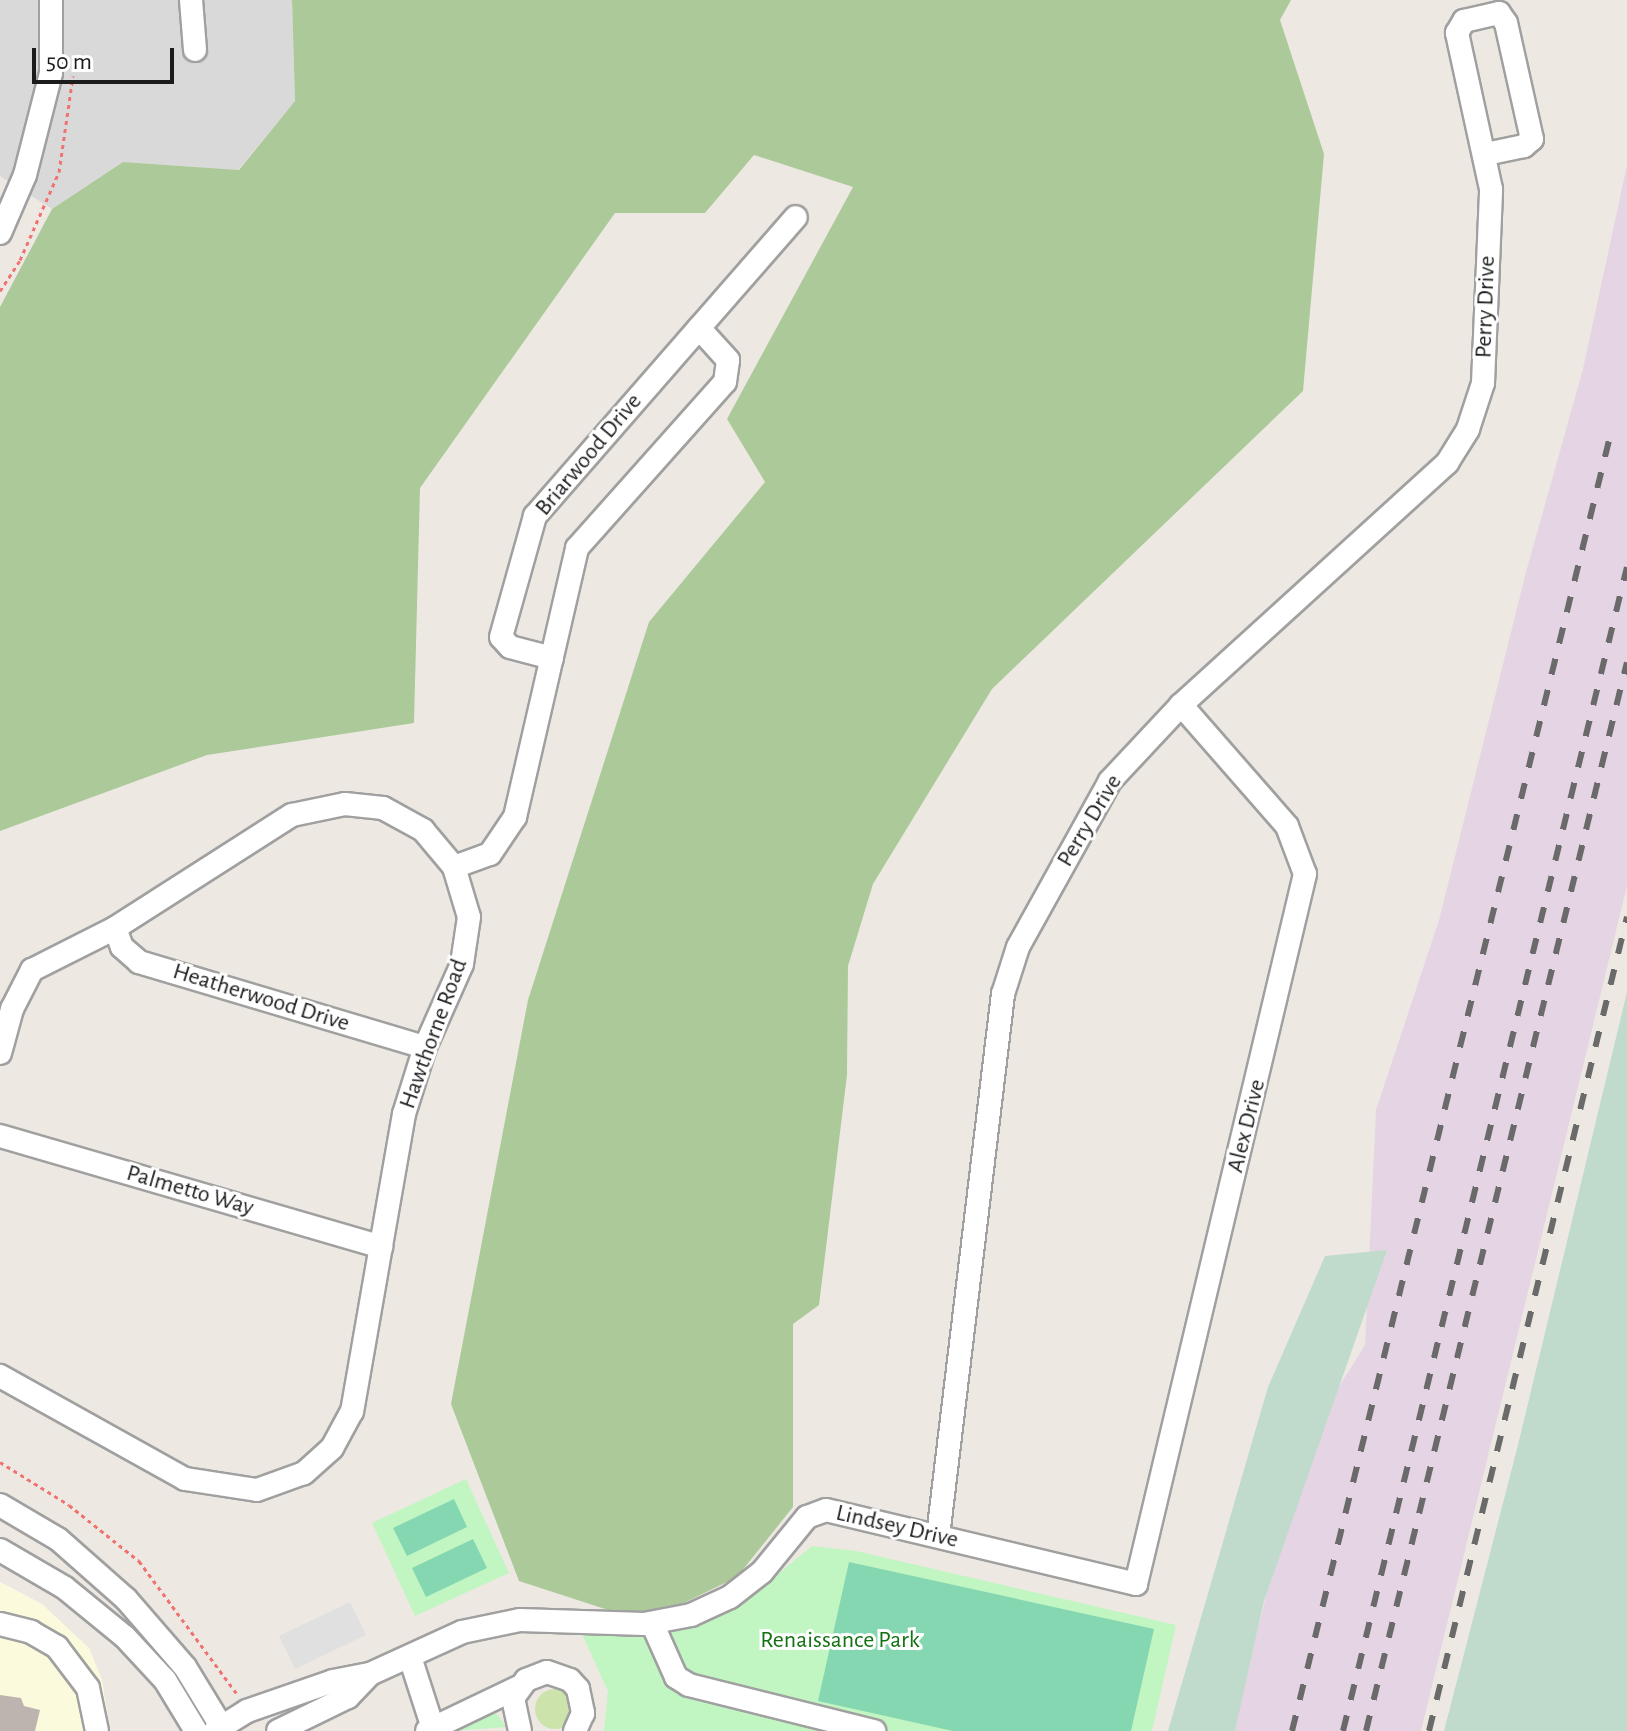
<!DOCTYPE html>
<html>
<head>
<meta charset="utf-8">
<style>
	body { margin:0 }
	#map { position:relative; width:1627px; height:1731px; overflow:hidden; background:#ede9e2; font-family:"Alegreya Sans",sans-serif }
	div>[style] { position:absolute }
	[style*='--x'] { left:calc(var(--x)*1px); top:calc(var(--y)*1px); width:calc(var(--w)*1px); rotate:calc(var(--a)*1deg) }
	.residential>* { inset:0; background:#dad9d9 }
	.industrial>* { inset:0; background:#e5d5e4 }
	.education>* { inset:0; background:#fcfadc }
	.grass>* { inset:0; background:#cce4ab }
	.round { border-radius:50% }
	.forest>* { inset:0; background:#acc99a }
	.wetland>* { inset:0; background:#c0dacc }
	.park>* { inset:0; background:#c1f5c2 }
	.pitch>* { inset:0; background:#85d7b1 }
	.parking>* { inset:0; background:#e0e0e0 }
	.building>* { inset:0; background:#bdb4af }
	.path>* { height:3px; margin-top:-1.5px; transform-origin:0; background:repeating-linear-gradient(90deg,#ef7471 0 4px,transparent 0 8px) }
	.roads { filter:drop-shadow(2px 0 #a0a0a0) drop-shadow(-2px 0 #a0a0a0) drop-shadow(0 2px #a0a0a0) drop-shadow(0 -2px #a0a0a0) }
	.minor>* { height:22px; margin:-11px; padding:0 11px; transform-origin:11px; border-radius:11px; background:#fff }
	.rail>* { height:6px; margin-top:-3px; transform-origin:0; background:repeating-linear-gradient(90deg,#6a6a6a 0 16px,transparent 0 32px) }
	span { translate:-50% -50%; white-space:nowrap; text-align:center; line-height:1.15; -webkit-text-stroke:6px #fff; paint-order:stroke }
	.street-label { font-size:24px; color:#1c1c1c }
	.park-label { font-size:24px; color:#137213 }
	.scale { position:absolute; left:32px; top:48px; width:142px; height:36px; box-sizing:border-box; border:4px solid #1c1c1c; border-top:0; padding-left:10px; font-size:24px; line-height:28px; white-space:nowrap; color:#1c1c1c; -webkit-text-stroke:6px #fff; paint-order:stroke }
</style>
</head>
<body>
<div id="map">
	<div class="residential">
		<i style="clip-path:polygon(0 0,292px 0,295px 101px,238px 170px,123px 162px,52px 209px,0 176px)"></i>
	</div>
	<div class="industrial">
		<i style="clip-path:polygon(1627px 165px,1627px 886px,1421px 1731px,1233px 1731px,1303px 1444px,1365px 1345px,1376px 1110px,1439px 920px,1526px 572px,1583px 369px)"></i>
	</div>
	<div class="education">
		<i style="clip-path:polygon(0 1582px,42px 1604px,89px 1648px,102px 1680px,110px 1731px,0 1731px)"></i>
	</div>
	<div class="grass">
		<i class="round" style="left:535px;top:1689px;width:40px;height:40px"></i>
	</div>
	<div class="forest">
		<i style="clip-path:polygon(292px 0,1291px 0,1280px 20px,1324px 154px,1303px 391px,992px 689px,873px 884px,848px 966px,847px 1075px,819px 1305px,793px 1324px,793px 1507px,737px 1577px,645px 1622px,519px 1581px,451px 1404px,528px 1000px,649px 622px,765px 482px,727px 419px,853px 187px,754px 155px,705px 213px,615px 213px,420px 488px,414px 723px,207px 755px,0 831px,0 307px,52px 209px,123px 162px,239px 170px,295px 101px)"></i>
	</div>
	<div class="wetland">
		<i style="clip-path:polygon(1627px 992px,1627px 1731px,1444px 1731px,1518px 1445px)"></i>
		<i style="clip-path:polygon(1387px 1250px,1264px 1601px,1235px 1731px,1168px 1731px,1268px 1387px,1325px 1256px)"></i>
	</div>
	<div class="park">
		<i style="clip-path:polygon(466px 1479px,509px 1573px,415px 1616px,372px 1523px)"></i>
		<i style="clip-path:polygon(812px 1546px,856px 1551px,1176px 1625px,1152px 1731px,604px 1731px,608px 1691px,582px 1634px,663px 1631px,714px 1618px,756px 1592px)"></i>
		<i style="clip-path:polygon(490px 1713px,497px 1714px,506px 1727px,451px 1731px)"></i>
	</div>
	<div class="pitch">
		<i style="clip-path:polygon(454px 1499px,467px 1527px,407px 1556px,393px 1528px)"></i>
		<i style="clip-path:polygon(473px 1539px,487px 1568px,426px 1597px,412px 1568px)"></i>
		<i style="clip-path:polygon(849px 1562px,1154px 1629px,1131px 1731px,953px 1731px,818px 1701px)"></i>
	</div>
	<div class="parking">
		<i style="clip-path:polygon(350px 1602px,366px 1635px,295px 1669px,279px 1636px)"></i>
	</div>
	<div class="building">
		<i style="clip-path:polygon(0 1695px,21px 1698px,24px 1706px,40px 1710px,35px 1731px,0 1731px)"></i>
	</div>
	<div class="path">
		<i style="--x:0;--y:291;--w:37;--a:-57"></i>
		<i style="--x:20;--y:260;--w:96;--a:-66.1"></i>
		<i style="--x:59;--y:172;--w:97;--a:-81.7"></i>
		<i style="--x:0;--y:1462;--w:81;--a:31.9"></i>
		<i style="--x:69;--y:1505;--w:90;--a:38.7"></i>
		<i style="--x:139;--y:1561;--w:165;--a:53.6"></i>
	</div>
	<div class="roads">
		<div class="minor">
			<i style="--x:191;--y:0;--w:50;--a:85.4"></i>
			<i style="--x:0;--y:233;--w:63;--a:-66.7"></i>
			<i style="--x:25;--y:175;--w:105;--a:-75.7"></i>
			<i style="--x:51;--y:73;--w:73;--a:-90"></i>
			<i style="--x:552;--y:658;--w:43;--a:-165.3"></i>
			<i style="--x:510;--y:647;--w:13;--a:-132"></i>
			<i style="--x:501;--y:637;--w:126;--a:-74.3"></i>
			<i style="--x:535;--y:516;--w:249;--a:-48.9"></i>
			<i style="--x:454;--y:867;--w:38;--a:-20"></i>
			<i style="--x:490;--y:854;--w:45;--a:-56"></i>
			<i style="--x:515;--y:817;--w:276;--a:-77"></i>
			<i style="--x:577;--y:548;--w:222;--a:-48.3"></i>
			<i style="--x:725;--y:382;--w:22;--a:-82"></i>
			<i style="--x:728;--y:360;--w:43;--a:-132.2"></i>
			<i style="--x:699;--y:328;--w:147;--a:-48.9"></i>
			<i style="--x:115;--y:928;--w:20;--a:70"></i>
			<i style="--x:122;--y:947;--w:23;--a:41"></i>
			<i style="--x:139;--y:962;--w:298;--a:16.6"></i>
			<i style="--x:0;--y:1053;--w:46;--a:-74.7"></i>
			<i style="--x:12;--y:1009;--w:44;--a:-62.9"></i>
			<i style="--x:32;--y:970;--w:93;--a:-26.8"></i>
			<i style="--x:115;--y:928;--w:210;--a:-32.6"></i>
			<i style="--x:292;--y:815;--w:54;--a:-11.7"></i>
			<i style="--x:345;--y:804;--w:38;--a:6"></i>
			<i style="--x:383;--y:808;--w:46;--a:28.8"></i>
			<i style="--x:423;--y:830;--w:48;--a:50"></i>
			<i style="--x:454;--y:867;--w:52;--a:73.3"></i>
			<i style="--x:469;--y:917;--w:48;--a:98.5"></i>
			<i style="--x:462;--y:964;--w:91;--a:114"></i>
			<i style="--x:425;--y:1047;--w:70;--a:107.4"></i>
			<i style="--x:404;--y:1114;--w:302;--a:99.9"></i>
			<i style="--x:352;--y:1411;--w:42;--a:118.4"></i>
			<i style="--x:332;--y:1448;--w:38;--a:138"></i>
			<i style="--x:304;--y:1473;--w:50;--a:160.1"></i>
			<i style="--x:257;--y:1490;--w:73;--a:-171.3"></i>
			<i style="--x:185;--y:1479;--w:212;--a:-150.9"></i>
			<i style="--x:0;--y:1136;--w:397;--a:16.2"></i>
			<i style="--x:0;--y:1505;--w:67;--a:30.4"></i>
			<i style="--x:58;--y:1539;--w:91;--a:41.4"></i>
			<i style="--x:126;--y:1599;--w:90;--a:49.1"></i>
			<i style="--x:185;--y:1667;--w:75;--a:58.6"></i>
			<i style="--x:938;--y:1536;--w:546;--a:-83.16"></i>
			<i style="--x:1003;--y:994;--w:49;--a:-72.3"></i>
			<i style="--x:1018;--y:947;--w:190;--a:-61"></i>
			<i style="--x:1110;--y:781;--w:104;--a:-46.9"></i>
			<i style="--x:1181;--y:705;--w:360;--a:-42.3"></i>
			<i style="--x:1447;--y:463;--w:40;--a:-58"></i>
			<i style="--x:1468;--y:429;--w:48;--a:-71.9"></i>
			<i style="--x:1483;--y:383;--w:194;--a:-87.6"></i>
			<i style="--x:1491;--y:189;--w:160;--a:-102.3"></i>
			<i style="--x:1457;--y:33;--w:14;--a:-60"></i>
			<i style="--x:1464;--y:21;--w:36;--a:-13"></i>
			<i style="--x:1499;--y:13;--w:12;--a:55"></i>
			<i style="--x:1506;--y:23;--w:119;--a:77.4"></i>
			<i style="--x:1532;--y:139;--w:11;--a:139"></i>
			<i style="--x:1524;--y:146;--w:39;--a:168"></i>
			<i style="--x:0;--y:1550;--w:75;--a:30.3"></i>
			<i style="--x:65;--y:1588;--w:77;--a:39.2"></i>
			<i style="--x:125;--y:1637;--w:59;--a:47.1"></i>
			<i style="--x:165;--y:1680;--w:60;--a:58.7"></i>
			<i style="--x:652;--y:1623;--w:59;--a:66"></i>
			<i style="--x:676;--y:1677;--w:15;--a:32"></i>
			<i style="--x:689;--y:1685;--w:191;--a:14"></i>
			<i style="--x:0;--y:1624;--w:32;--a:14"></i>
			<i style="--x:31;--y:1632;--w:30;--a:30"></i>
			<i style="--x:57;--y:1647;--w:51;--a:52.9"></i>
			<i style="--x:88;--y:1688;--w:44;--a:78.2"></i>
			<i style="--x:410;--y:1657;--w:75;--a:72.1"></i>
			<i style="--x:215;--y:1731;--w:38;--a:-32"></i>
			<i style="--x:247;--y:1711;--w:91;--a:-19.2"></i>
			<i style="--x:333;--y:1681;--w:38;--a:-11"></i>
			<i style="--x:370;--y:1674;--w:101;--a:-24.5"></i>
			<i style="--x:462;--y:1632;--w:59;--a:-11.7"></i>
			<i style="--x:520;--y:1620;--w:124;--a:1.8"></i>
			<i style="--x:644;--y:1624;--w:48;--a:-10.8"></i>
			<i style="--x:691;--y:1615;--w:43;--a:-24.8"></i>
			<i style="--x:730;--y:1597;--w:41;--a:-38"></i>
			<i style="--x:762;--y:1572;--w:71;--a:-50.7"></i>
			<i style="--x:807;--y:1517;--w:20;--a:-20"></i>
			<i style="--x:826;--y:1510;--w:319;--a:13.4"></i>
			<i style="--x:1136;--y:1584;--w:730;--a:-76.61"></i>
			<i style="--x:1305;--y:874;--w:51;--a:-110.6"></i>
			<i style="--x:1287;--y:826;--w:161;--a:-131.2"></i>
			<i style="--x:278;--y:1731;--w:78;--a:-25.9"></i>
			<i style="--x:348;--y:1697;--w:32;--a:-46"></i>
			<i style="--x:427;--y:1731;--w:102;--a:-25.6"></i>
			<i style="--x:520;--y:1731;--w:34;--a:-102"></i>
			<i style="--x:513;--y:1698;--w:22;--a:-54"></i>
			<i style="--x:526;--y:1680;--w:22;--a:-21"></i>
			<i style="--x:547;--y:1672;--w:24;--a:19"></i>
			<i style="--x:570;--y:1680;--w:12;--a:48"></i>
			<i style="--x:578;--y:1689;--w:25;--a:78"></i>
			<i style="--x:583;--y:1713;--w:20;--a:114"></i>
		</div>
	</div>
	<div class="rail">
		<i style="--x:1292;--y:1731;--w:1333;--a:-76.2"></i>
		<i style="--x:1343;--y:1731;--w:1198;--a:-76.29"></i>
		<i style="--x:1366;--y:1731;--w:1100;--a:-76.28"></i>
		<i style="--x:1429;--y:1731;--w:838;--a:-76.33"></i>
	</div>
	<div class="street-label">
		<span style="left:1486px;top:307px;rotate:-88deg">Perry Drive</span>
		<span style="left:589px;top:455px;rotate:-50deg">Briarwood Drive</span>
		<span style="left:1090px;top:821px;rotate:-59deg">Perry Drive</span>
		<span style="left:261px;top:998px;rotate:17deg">Heatherwood Drive</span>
		<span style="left:434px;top:1034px;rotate:-70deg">Hawthorne Road</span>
		<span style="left:1247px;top:1126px;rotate:-76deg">Alex Drive</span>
		<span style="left:190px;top:1191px;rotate:16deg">Palmetto Way</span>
		<span style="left:897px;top:1527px;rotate:13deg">Lindsey Drive</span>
	</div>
	<div class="park-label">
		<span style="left:840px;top:1641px">Renaissance Park</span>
	</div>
	<div class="scale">50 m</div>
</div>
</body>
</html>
